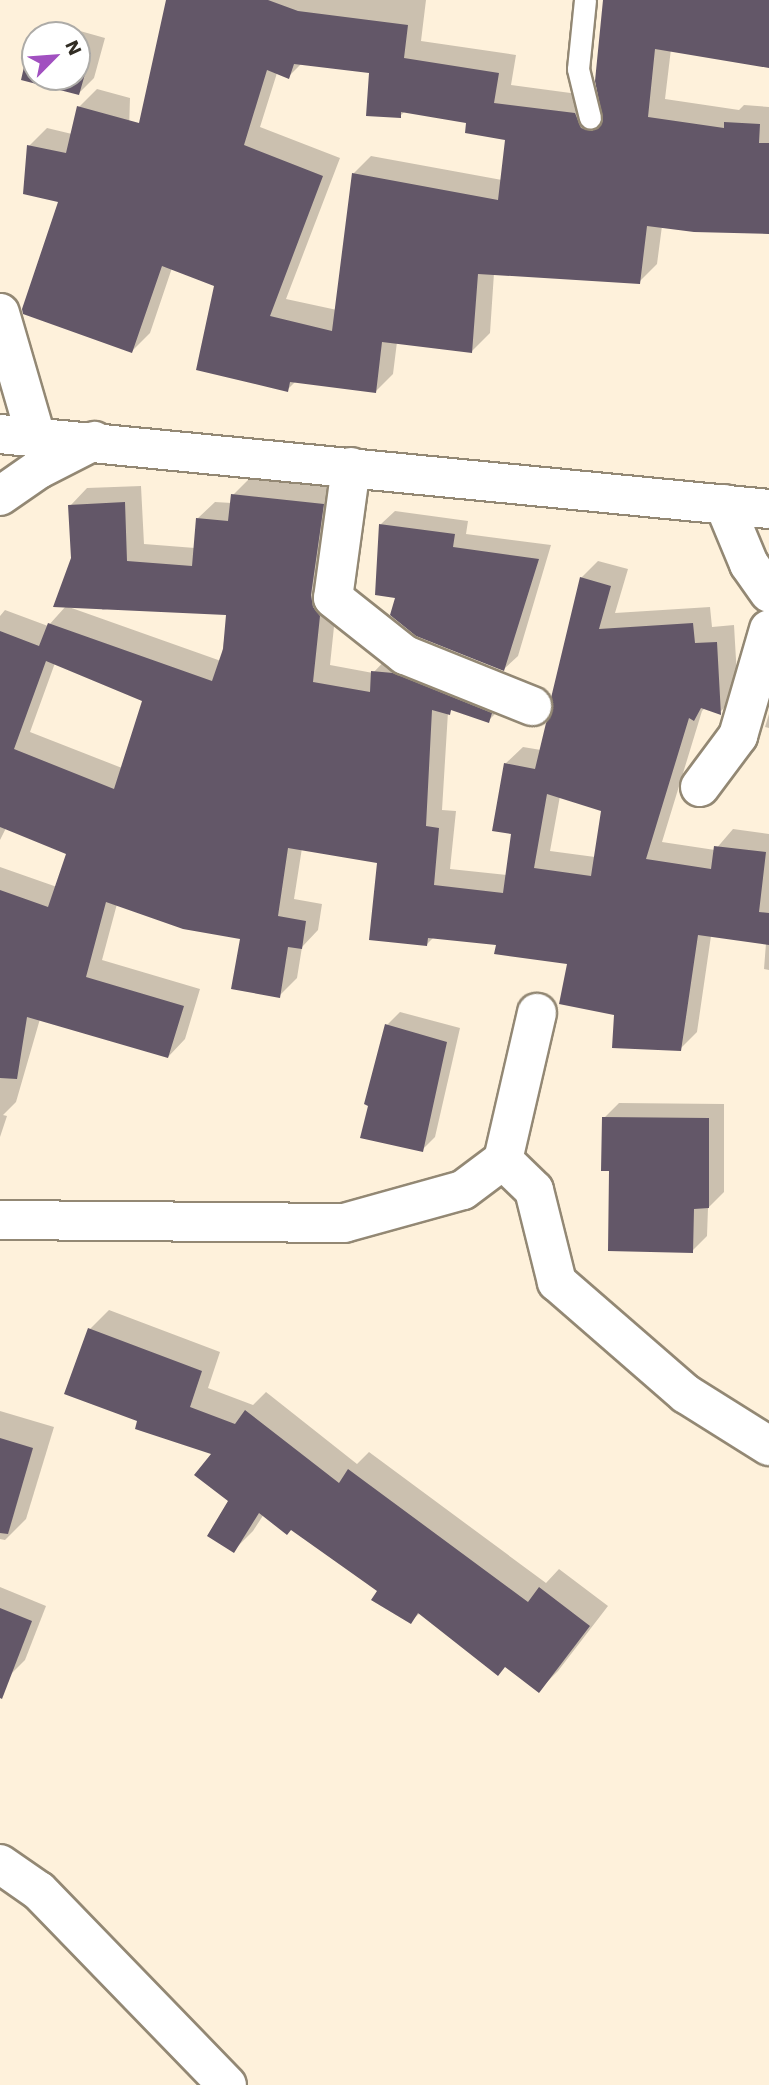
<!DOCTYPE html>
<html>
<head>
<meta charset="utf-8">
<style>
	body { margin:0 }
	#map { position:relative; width:769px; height:2085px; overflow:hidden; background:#fef1db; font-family:"Work Sans",sans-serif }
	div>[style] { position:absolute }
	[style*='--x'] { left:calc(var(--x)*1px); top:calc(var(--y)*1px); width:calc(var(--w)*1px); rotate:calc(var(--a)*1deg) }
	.shadow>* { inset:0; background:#0003 }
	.building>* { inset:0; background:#635768 }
	.roads { filter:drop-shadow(2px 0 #938874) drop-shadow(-2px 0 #938874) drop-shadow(0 2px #938874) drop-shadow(0 -2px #938874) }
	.service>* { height:21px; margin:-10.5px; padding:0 10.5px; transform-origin:10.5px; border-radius:10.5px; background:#fff }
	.minor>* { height:38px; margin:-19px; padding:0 19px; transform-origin:19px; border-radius:19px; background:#fff }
	.primary>* { height:38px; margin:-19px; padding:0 19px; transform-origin:19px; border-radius:19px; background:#fff }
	span { translate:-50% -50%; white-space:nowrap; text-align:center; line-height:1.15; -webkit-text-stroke:7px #fff; paint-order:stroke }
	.north { position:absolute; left:21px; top:21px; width:70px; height:70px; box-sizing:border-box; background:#fff; border:2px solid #adaba7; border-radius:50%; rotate:65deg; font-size:19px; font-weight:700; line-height:28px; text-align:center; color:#312d24 }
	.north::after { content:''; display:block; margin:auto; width:24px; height:32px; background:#a150c0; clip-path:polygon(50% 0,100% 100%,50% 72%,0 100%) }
</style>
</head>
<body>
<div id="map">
	<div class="shadow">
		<i style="clip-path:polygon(evenodd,168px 0,426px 0,421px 41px,516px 55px,511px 85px,593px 96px,598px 109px,603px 112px,605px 0,769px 0,769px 67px,671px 49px,665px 99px,739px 110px,744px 105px,769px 107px,769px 232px,662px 226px,657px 264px,639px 282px,494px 273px,490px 333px,472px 351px,397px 342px,393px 374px,375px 392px,296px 381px,287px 390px,216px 285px,172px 268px,150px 333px,132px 351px,60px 201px,29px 146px,47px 128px,72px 134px,79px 107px,97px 89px,130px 98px,129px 131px,138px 133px,168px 0,302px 63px,371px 72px,400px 116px,405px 111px,468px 121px,507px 138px,502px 180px,371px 156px,353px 174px,337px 310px,286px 299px,340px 158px,260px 127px,277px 73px,288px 77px,302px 63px)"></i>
		<i style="clip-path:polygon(evenodd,48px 22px,105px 38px,94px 78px,79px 93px,24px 79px,33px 37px,48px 22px,35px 35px,77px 35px,77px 77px,35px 77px,35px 35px)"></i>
		<i style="clip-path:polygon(evenodd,250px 478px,340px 488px,337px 598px,330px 665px,373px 673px,390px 655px,505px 704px,488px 721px,453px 709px,448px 712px,442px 810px,456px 811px,450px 869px,507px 875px,513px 833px,505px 764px,523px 747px,541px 750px,554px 714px,581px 578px,598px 561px,628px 569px,615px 613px,710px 607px,712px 627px,734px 625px,738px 694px,721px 711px,706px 707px,702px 711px,662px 842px,715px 850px,733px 829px,769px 834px,769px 970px,764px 969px,766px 943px,711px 936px,697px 1032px,680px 1049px,616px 1014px,569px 963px,497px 944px,434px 937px,427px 944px,379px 862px,302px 848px,294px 899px,322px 904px,318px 930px,302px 947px,297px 978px,279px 996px,242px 937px,117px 904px,102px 960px,200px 989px,185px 1039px,168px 1057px,40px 1019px,16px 1102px,3px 1115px,7px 1116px,0 1137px,0 867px,57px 887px,68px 853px,6px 828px,0 840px,0 616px,5px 610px,48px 626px,66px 606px,221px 661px,228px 614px,73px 559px,70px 506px,87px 488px,141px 486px,144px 544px,195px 548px,197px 519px,215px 502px,232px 503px,233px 495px,250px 478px,55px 663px,144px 700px,122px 768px,30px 732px,55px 663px,250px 478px,560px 796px,603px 810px,595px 857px,550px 851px,560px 796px)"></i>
		<i style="clip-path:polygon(395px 511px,468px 521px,466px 534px,551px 545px,518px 656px,504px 669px,397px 596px,381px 524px)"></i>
		<i style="clip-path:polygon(769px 714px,769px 728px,765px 727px)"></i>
		<i style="clip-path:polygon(400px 1012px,460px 1028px,435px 1137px,422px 1150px,387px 1025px)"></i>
		<i style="clip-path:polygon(619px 1103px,724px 1104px,724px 1192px,708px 1208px,707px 1236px,692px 1251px,611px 1169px,604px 1118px)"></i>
		<i style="clip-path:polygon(109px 1310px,220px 1352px,208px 1388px,253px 1405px,266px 1392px,357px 1464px,369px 1452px,546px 1583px,559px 1569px,608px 1606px,558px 1671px,539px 1690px,506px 1666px,420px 1613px,410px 1622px,379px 1591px,292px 1528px,264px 1514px,253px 1531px,234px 1550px,230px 1501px,213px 1453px,140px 1420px,90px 1329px)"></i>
		<i style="clip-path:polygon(0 1411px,54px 1427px,26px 1519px,5px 1540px,0 1539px)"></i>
		<i style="clip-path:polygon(0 1587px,46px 1606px,25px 1660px,10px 1675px,0 1671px)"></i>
	</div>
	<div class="building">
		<i style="clip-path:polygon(evenodd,166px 0,268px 0,298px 11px,408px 25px,404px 58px,499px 73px,494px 103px,575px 113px,581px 128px,592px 131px,603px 121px,595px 81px,603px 0,769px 0,769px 68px,655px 49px,648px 117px,724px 128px,724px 122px,760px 124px,759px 143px,769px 143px,769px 234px,694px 232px,647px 226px,640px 284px,478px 274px,472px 353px,382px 342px,376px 393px,290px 382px,288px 392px,196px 370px,214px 286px,162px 266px,132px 353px,23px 314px,22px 309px,58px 202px,23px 194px,27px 145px,66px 153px,77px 106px,139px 123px,166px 0,294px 64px,369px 73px,366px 116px,401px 118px,401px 112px,466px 123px,465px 133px,505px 140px,498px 200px,352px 173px,332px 331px,270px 316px,323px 176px,244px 145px,267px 70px,289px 79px,294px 64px)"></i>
		<i style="clip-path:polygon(31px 36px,35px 37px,35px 77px,77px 77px,77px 49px,91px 53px,79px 95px,21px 80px)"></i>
		<i style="clip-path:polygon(evenodd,231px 494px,324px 504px,311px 595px,313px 607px,320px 616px,313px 682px,370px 692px,371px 671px,393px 673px,492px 713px,489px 723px,451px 710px,450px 715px,432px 710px,426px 826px,439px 828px,434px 885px,503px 893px,511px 834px,492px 831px,504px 763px,535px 769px,546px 723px,552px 713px,551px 698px,580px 577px,611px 586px,599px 629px,693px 623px,695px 643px,717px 642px,721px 715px,701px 708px,694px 721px,689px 718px,646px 859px,711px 869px,714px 846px,766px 852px,759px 912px,769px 913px,769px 945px,698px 935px,681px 1051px,612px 1048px,614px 1015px,559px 1004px,567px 964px,494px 954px,496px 945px,428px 938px,427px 946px,369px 940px,377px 863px,288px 848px,278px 916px,306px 921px,302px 949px,288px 947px,280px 998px,231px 989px,240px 939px,183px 929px,106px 902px,86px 977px,184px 1006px,168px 1058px,27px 1017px,17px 1079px,0 1078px,0 890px,48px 907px,66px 854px,0 827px,0 631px,39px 646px,48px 623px,212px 681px,223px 649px,226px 615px,53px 607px,71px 558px,68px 505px,125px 502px,127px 561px,192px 566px,196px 518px,228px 521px,231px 494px,46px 661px,142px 701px,114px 789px,14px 749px,46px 661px,231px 494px,547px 794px,601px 811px,591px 876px,534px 868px,547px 794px)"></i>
		<i style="clip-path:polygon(379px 524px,455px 534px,453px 547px,539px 559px,504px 671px,416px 636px,390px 615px,395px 598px,375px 595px)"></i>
		<i style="clip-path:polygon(385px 1024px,447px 1042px,423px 1152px,360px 1138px,368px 1106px,364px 1104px)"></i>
		<i style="clip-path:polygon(602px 1117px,709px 1118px,709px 1208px,694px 1209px,693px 1253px,608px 1251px,609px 1171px,601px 1171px)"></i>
		<i style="clip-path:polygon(88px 1328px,202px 1371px,190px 1407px,235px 1424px,245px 1410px,339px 1483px,348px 1469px,528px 1602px,539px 1587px,590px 1626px,539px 1693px,505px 1667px,498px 1676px,418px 1613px,411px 1624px,371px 1600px,377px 1591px,291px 1530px,287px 1535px,259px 1513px,234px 1553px,207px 1536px,228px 1501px,194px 1475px,211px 1454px,135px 1429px,137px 1421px,64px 1394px)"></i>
		<i style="clip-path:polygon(0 1438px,33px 1448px,8px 1534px,0 1533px)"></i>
		<i style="clip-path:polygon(0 1608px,32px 1621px,2px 1699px,0 1698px)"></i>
	</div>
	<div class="roads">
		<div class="service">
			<i style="--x:585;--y:0;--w:69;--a:95.8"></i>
			<i style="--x:578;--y:69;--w:50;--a:76.2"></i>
		</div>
		<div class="minor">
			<i style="--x:0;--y:313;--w:129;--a:73.8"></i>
			<i style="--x:351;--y:467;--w:132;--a:97.8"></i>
			<i style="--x:333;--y:598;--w:92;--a:38.4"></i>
			<i style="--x:405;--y:655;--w:137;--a:21.9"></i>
			<i style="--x:0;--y:496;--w:47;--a:-34.7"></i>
			<i style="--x:39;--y:469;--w:62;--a:-27"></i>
			<i style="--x:724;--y:504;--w:65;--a:67.4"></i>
			<i style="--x:749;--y:564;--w:35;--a:55"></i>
			<i style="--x:700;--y:787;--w:64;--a:-53.3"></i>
			<i style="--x:738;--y:736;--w:111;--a:-73.8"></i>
			<i style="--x:503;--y:1160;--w:43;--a:44.1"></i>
			<i style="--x:534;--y:1190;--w:95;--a:76"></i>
			<i style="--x:557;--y:1282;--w:171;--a:41"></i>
			<i style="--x:686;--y:1394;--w:98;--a:32.1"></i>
			<i style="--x:0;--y:1220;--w:344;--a:0.5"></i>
			<i style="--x:344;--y:1223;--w:123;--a:-15.5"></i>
			<i style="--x:463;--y:1190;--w:50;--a:-36.9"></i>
			<i style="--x:503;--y:1160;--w:151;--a:-77"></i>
			<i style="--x:0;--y:1864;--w:47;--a:34.7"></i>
			<i style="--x:39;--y:1891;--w:270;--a:45.9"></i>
		</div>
		<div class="primary">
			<i style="--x:0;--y:434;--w:773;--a:5.57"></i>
		</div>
	</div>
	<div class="north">N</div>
</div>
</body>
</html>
